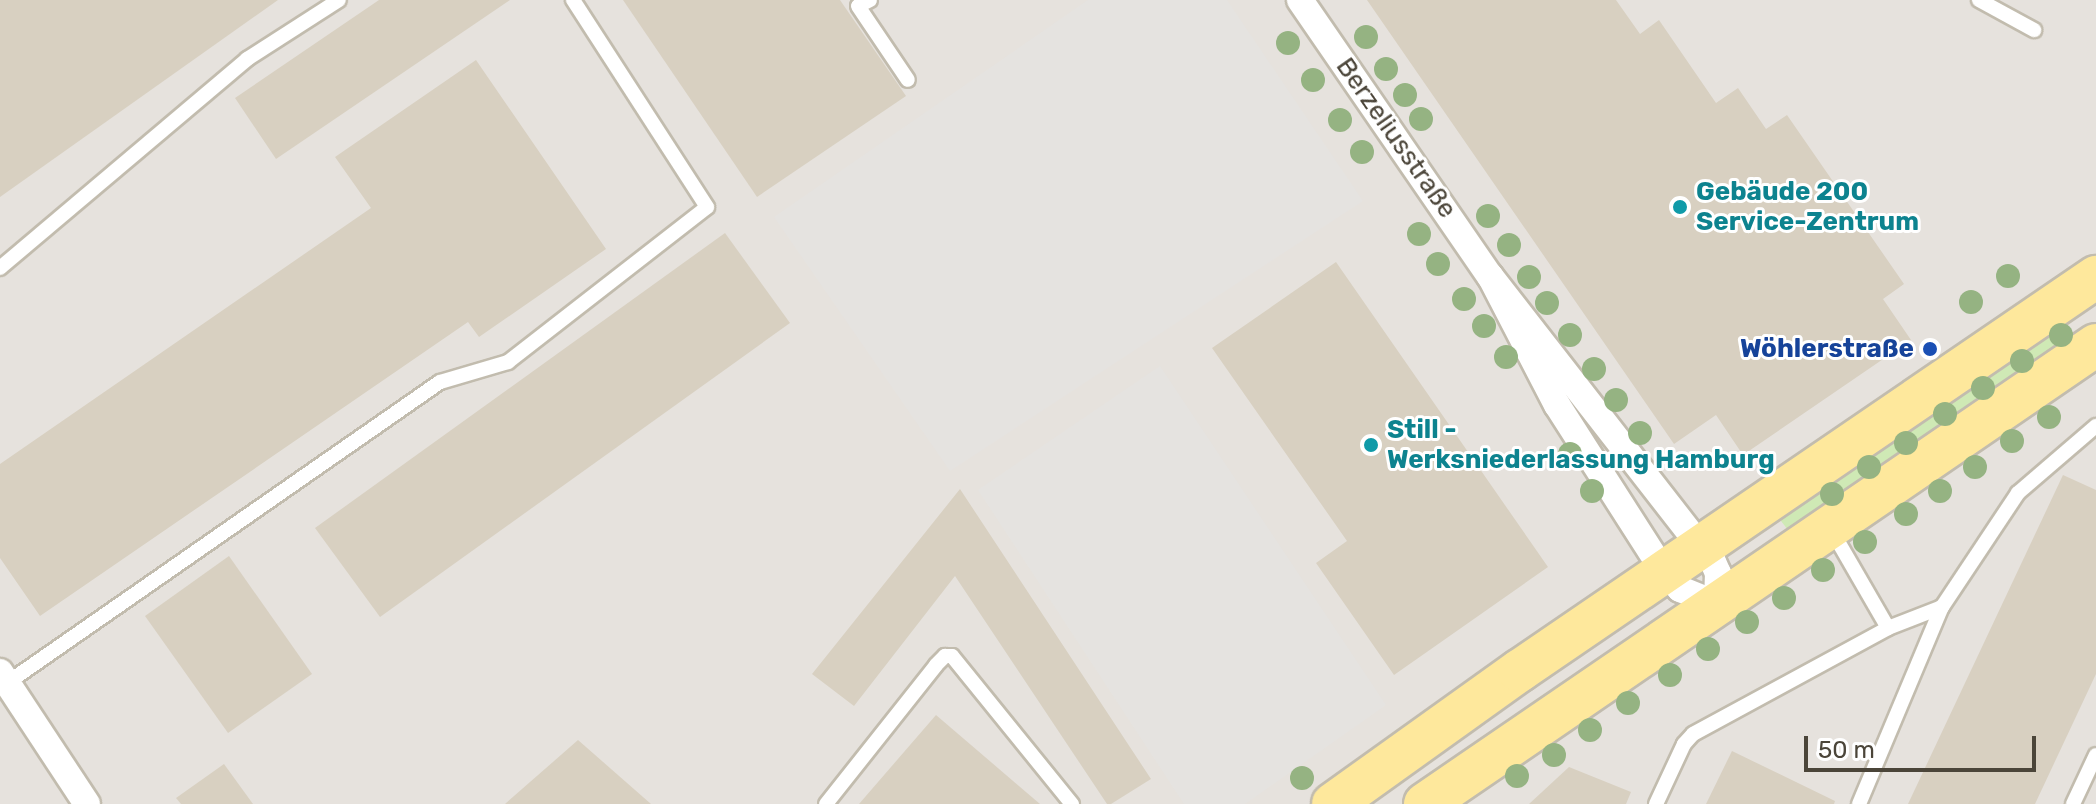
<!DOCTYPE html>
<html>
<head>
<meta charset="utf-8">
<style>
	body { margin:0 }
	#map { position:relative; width:2096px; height:804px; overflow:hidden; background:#f6f3ec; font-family:Rubik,sans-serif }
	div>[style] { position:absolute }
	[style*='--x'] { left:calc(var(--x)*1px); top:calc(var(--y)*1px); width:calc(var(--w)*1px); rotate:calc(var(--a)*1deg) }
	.industrial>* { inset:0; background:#e6e2dd }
	.green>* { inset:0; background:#cfe9b5 }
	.parking>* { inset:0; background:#e5e3e0 }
	.building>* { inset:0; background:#d8d0c1 }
	.roads { filter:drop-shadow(2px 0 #c2bcae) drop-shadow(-2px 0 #c2bcae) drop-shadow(0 2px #c2bcae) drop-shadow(0 -2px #c2bcae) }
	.service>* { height:14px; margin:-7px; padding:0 7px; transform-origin:7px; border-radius:7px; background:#fff }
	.minor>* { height:26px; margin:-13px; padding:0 13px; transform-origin:13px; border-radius:13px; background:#fff }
	.primary>* { height:42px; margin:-21px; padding:0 21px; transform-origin:21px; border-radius:21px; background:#fee89c }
	.trees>* { width:24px; height:24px; margin:-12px; border-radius:50%; background:#95b382 }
	.dots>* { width:22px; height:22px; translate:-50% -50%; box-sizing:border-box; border:4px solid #fff; border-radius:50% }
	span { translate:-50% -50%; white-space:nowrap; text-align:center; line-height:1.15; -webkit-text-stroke:6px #fff; paint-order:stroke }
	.street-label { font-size:26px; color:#4b4539 }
	.culture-label { font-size:26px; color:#0d838f; font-weight:700 }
	.left { translate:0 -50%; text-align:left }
	.transit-label { font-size:26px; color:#164399; font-weight:700 }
	.right { translate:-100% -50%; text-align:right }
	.scale { position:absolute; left:1804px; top:736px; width:232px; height:36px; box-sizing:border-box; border:4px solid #4b4539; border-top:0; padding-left:10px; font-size:24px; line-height:28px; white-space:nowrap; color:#4b4539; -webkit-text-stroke:6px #fff; paint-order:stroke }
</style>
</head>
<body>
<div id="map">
	<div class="industrial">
		<i style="clip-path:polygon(0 0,2096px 0,2096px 804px,0 804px)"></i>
	</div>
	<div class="green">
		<i style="clip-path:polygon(2060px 322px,2077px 336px,1791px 534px,1778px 517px)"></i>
	</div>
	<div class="parking">
		<i style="clip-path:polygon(1088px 0,1227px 0,1363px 201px,950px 471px,774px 217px)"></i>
		<i style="clip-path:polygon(1160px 366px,1386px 705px,1245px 804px,1184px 804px,978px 490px)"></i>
	</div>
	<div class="building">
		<i style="clip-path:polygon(0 0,278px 0,0 197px)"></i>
		<i style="clip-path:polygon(379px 0,510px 0,276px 159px,235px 98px)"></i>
		<i style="clip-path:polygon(623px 0,840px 0,906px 96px,757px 197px)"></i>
		<i style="clip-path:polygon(1367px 0,1616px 0,1640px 34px,1659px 20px,1716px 103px,1738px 88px,1766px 129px,1787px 115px,1904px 284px,1883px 299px,1911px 340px,1743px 455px,1716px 415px,1674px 444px)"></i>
		<i style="clip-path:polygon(476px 60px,606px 249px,479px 337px,468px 322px,40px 616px,0 558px,0 464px,371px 208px,335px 157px)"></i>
		<i style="clip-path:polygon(725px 233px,790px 323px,380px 617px,315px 528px)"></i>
		<i style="clip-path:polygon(1336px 262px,1548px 567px,1394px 675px,1316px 563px,1347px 541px,1212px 348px)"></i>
		<i style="clip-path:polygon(2063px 475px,2096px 490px,2096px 674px,2035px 804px,1908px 804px)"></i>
		<i style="clip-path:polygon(960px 489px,1151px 779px,1111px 804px,1107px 804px,955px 576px,854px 706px,812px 674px)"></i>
		<i style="clip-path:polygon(229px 556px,312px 674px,228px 733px,145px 616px)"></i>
		<i style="clip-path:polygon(936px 715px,1040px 804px,859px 804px)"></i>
		<i style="clip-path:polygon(578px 740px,651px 804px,505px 804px)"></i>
		<i style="clip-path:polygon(1732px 751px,1835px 801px,1834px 804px,1706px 804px)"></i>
		<i style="clip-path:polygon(224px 764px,253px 804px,181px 804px,176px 798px)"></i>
		<i style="clip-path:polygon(1569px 767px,1631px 792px,1626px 804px,1529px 804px)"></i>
	</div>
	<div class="roads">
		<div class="service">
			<i style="--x:870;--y:0;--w:13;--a:153"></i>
			<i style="--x:858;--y:6;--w:89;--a:56"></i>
			<i style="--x:1979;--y:0;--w:63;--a:28.6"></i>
			<i style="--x:0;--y:268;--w:324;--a:-40.2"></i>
			<i style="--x:247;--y:59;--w:109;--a:-32.7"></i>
			<i style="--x:1832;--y:531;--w:112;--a:60"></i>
			<i style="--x:7;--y:683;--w:527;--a:-34.81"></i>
			<i style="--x:440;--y:382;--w:71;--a:-16.4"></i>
			<i style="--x:508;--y:362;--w:252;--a:-37.9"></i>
			<i style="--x:707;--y:207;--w:247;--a:-122.9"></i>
			<i style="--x:826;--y:804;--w:177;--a:-51.6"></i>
			<i style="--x:936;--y:665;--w:13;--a:-45"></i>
			<i style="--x:945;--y:656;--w:7;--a:0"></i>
			<i style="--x:952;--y:656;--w:191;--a:51"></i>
			<i style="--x:1656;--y:804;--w:66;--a:-65"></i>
			<i style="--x:1684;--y:744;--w:13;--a:-48"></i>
			<i style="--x:1693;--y:734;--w:222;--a:-28.5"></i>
			<i style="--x:1888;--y:628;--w:58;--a:-21.3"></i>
			<i style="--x:1942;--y:607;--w:137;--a:-56.3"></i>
			<i style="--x:2018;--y:493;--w:103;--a:-40.7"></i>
			<i style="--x:1859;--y:804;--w:214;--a:-67.2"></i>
			<i style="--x:2073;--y:804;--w:54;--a:-64.9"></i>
		</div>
		<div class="minor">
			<i style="--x:1300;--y:0;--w:335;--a:55.5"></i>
			<i style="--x:1490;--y:276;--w:363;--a:52.1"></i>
			<i style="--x:1713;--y:562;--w:12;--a:66"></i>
			<i style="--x:1718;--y:573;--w:31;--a:92"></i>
			<i style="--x:1717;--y:604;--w:40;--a:-158"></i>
			<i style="--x:1680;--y:589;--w:23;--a:-133"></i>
			<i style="--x:1664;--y:572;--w:198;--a:-122.6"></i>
			<i style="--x:1557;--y:405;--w:145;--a:-117.4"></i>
			<i style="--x:0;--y:672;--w:158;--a:56.6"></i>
		</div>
		<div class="primary">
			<i style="--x:1333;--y:804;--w:229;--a:-35.6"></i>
			<i style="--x:1519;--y:671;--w:699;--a:-34.33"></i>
			<i style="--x:1425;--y:804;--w:813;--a:-34.37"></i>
		</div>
	</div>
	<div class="trees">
		<i style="left:1366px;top:37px"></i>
		<i style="left:1288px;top:43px"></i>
		<i style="left:1386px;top:69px"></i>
		<i style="left:1313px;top:80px"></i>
		<i style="left:1405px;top:95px"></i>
		<i style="left:1421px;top:119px"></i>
		<i style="left:1340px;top:120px"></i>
		<i style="left:1362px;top:152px"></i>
		<i style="left:1488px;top:216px"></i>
		<i style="left:1419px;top:234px"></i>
		<i style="left:1509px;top:245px"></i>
		<i style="left:1438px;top:264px"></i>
		<i style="left:2008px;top:276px"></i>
		<i style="left:1529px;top:277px"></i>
		<i style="left:1464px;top:299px"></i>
		<i style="left:1971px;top:302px"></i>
		<i style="left:1547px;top:303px"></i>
		<i style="left:1484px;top:326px"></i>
		<i style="left:1570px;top:335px"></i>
		<i style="left:2061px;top:335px"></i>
		<i style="left:1506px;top:357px"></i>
		<i style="left:2022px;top:361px"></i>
		<i style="left:1594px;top:369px"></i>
		<i style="left:1983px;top:388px"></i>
		<i style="left:1616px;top:400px"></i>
		<i style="left:1945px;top:414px"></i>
		<i style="left:2049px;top:417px"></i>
		<i style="left:1640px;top:433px"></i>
		<i style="left:2012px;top:441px"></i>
		<i style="left:1906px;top:443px"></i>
		<i style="left:1570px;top:454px"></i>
		<i style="left:1869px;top:467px"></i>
		<i style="left:1975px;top:467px"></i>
		<i style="left:1592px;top:491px"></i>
		<i style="left:1940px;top:491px"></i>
		<i style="left:1832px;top:494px"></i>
		<i style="left:1906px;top:514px"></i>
		<i style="left:1865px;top:542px"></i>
		<i style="left:1823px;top:570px"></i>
		<i style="left:1784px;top:598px"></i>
		<i style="left:1747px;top:622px"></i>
		<i style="left:1708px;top:649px"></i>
		<i style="left:1670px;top:675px"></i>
		<i style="left:1628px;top:703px"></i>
		<i style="left:1590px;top:730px"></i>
		<i style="left:1554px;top:755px"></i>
		<i style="left:1517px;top:776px"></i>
		<i style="left:1302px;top:778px"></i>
	</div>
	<div class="dots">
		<i style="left:1680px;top:207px;background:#0f9aa8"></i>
		<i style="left:1930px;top:349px;background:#1a4fb4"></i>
		<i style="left:1371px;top:445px;background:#0f9aa8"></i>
	</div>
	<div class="street-label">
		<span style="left:1396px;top:138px;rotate:55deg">Berzeliusstraße</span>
	</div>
	<div class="culture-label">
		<span class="left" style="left:1696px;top:207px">Gebäude 200<br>Service-Zentrum</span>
		<span class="left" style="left:1387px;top:445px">Still -<br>Werksniederlassung Hamburg</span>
	</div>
	<div class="transit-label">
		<span class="right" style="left:1914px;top:349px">Wöhlerstraße</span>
	</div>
	<div class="scale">50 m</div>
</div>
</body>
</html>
